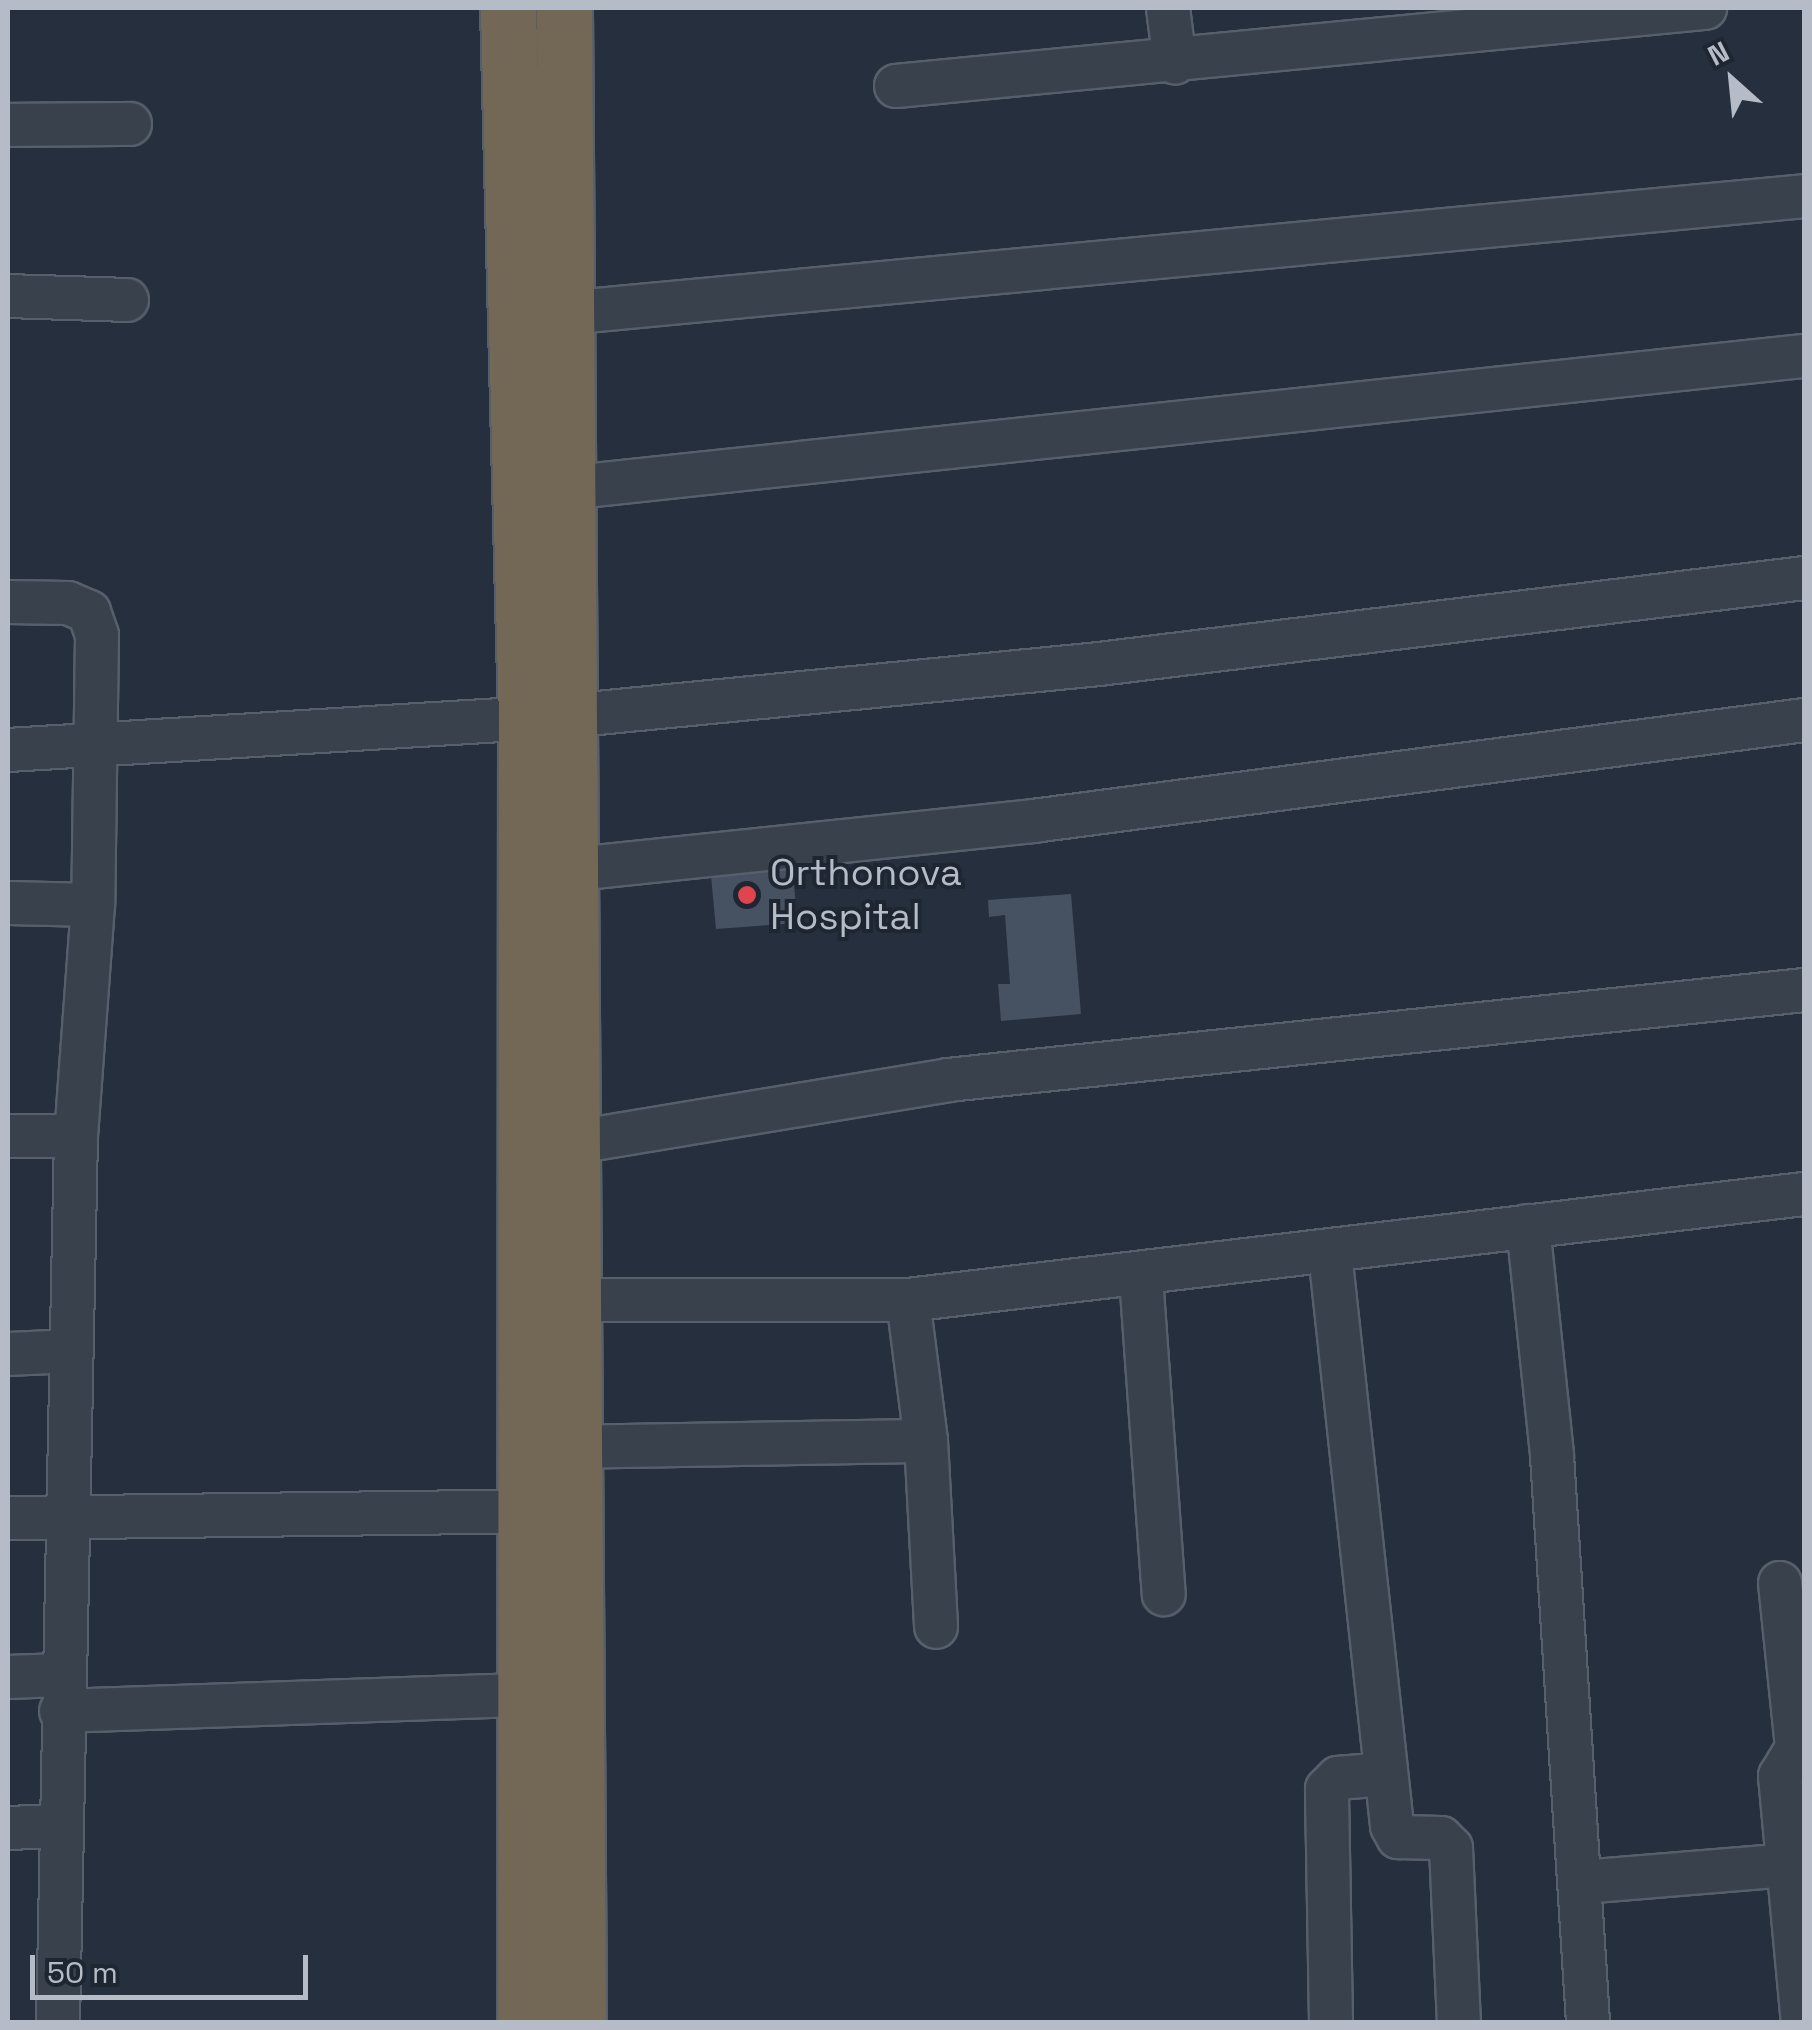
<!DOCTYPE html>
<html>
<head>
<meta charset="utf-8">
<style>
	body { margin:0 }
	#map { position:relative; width:1812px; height:2030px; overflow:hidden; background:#252f3d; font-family:"Space Grotesk",sans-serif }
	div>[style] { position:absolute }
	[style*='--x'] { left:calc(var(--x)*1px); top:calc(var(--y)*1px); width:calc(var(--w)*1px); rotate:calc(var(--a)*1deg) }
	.building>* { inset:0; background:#465161 }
	.roads { filter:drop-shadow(2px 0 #575f6b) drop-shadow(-2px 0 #575f6b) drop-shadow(0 2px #575f6b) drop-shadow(0 -2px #575f6b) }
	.minor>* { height:42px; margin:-21px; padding:0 21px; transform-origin:21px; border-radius:21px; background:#39414d }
	.highway>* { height:55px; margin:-27.5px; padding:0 27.5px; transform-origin:27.5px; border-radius:27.5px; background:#736856 }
	.dots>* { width:28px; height:28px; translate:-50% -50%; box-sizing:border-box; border:5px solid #1e2632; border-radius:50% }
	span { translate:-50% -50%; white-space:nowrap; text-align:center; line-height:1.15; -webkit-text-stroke:8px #1e2632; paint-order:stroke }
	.poi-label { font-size:38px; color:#b5bcc8 }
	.left { translate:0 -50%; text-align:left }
	.frame { position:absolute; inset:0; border:10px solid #b5bcc8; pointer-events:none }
	.north { position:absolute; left:1682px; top:30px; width:100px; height:100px; -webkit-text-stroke:8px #1e2632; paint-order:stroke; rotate:333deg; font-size:28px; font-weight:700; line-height:40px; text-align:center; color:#b5bcc8 }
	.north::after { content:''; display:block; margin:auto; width:35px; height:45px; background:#b5bcc8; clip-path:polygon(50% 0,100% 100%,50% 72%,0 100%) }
	.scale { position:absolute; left:30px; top:1955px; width:278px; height:45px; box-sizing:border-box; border:5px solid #b5bcc8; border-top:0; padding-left:12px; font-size:30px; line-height:35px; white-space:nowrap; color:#b5bcc8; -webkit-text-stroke:8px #1e2632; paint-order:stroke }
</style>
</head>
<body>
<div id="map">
	<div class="building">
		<i style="clip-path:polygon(793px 868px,797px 923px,716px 929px,711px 876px)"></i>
		<i style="clip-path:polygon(1071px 894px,1081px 1014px,1001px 1021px,998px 984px,1010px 984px,1005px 915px,989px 917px,988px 900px)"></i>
	</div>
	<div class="roads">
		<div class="minor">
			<i style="--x:1168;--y:8;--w:55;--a:82.7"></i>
			<i style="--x:896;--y:86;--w:813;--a:-5.51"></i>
			<i style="--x:8;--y:125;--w:122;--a:-0.5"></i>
			<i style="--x:8;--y:296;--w:119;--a:1.9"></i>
			<i style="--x:565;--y:313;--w:1245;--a:-5.39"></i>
			<i style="--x:566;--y:488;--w:1245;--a:-6.09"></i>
			<i style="--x:8;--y:602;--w:60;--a:1"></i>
			<i style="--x:68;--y:603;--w:23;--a:23"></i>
			<i style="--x:89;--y:612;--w:24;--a:71"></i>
			<i style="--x:97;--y:635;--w:270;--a:90.8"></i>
			<i style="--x:93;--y:905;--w:232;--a:94.2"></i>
			<i style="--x:8;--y:750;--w:560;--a:-3.48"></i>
			<i style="--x:567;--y:716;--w:535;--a:-5.58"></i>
			<i style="--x:1099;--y:664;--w:710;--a:-6.95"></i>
			<i style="--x:567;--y:870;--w:469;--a:-6"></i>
			<i style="--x:1033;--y:821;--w:778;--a:-7.46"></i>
			<i style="--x:8;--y:903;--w:85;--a:1.3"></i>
			<i style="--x:8;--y:1136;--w:68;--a:0"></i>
			<i style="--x:76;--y:1136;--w:886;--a:91.16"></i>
			<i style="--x:545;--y:1147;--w:409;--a:-9.4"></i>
			<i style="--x:948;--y:1080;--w:861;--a:-6"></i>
			<i style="--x:1528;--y:1226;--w:231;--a:84"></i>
			<i style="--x:1552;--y:1456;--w:567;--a:86.36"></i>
			<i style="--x:1330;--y:1253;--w:576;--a:83.82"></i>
			<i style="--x:1392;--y:1826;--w:13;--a:61"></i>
			<i style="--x:1398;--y:1837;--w:43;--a:1.3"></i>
			<i style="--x:1441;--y:1838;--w:14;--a:45"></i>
			<i style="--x:1451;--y:1848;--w:174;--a:87.4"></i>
			<i style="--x:1141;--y:1277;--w:318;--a:85.9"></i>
			<i style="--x:568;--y:1300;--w:340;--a:0"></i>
			<i style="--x:908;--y:1300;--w:902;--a:-6.75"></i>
			<i style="--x:908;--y:1300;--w:142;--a:82.7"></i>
			<i style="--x:926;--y:1441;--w:186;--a:86.9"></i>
			<i style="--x:8;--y:1354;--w:64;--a:-2.7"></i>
			<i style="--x:570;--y:1447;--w:356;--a:-1"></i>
			<i style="--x:8;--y:1518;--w:549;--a:-0.73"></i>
			<i style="--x:1780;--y:1583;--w:166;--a:84.1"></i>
			<i style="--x:1797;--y:1748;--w:33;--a:121"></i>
			<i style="--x:1780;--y:1776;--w:247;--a:84.7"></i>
			<i style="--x:8;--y:1677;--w:53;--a:-2.2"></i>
			<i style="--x:61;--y:1711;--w:468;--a:-2"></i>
			<i style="--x:8;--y:1828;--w:52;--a:-2.2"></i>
			<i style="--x:1582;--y:1882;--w:206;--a:-4.7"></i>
			<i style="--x:1331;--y:2022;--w:233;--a:-91"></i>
			<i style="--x:1327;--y:1789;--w:16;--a:-45"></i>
			<i style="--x:1338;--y:1778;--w:48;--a:-4.8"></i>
		</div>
		<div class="highway">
			<i style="--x:508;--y:8;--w:712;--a:88.55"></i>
			<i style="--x:526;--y:720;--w:1302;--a:90.04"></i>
			<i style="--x:564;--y:8;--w:2014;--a:89.6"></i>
		</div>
	</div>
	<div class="dots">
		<i style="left:747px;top:895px;background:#e0444e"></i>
	</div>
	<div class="poi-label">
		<span class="left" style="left:770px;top:895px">Orthonova<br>Hospital</span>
	</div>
	<div class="frame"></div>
	<div class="north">N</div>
	<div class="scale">50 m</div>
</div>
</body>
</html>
